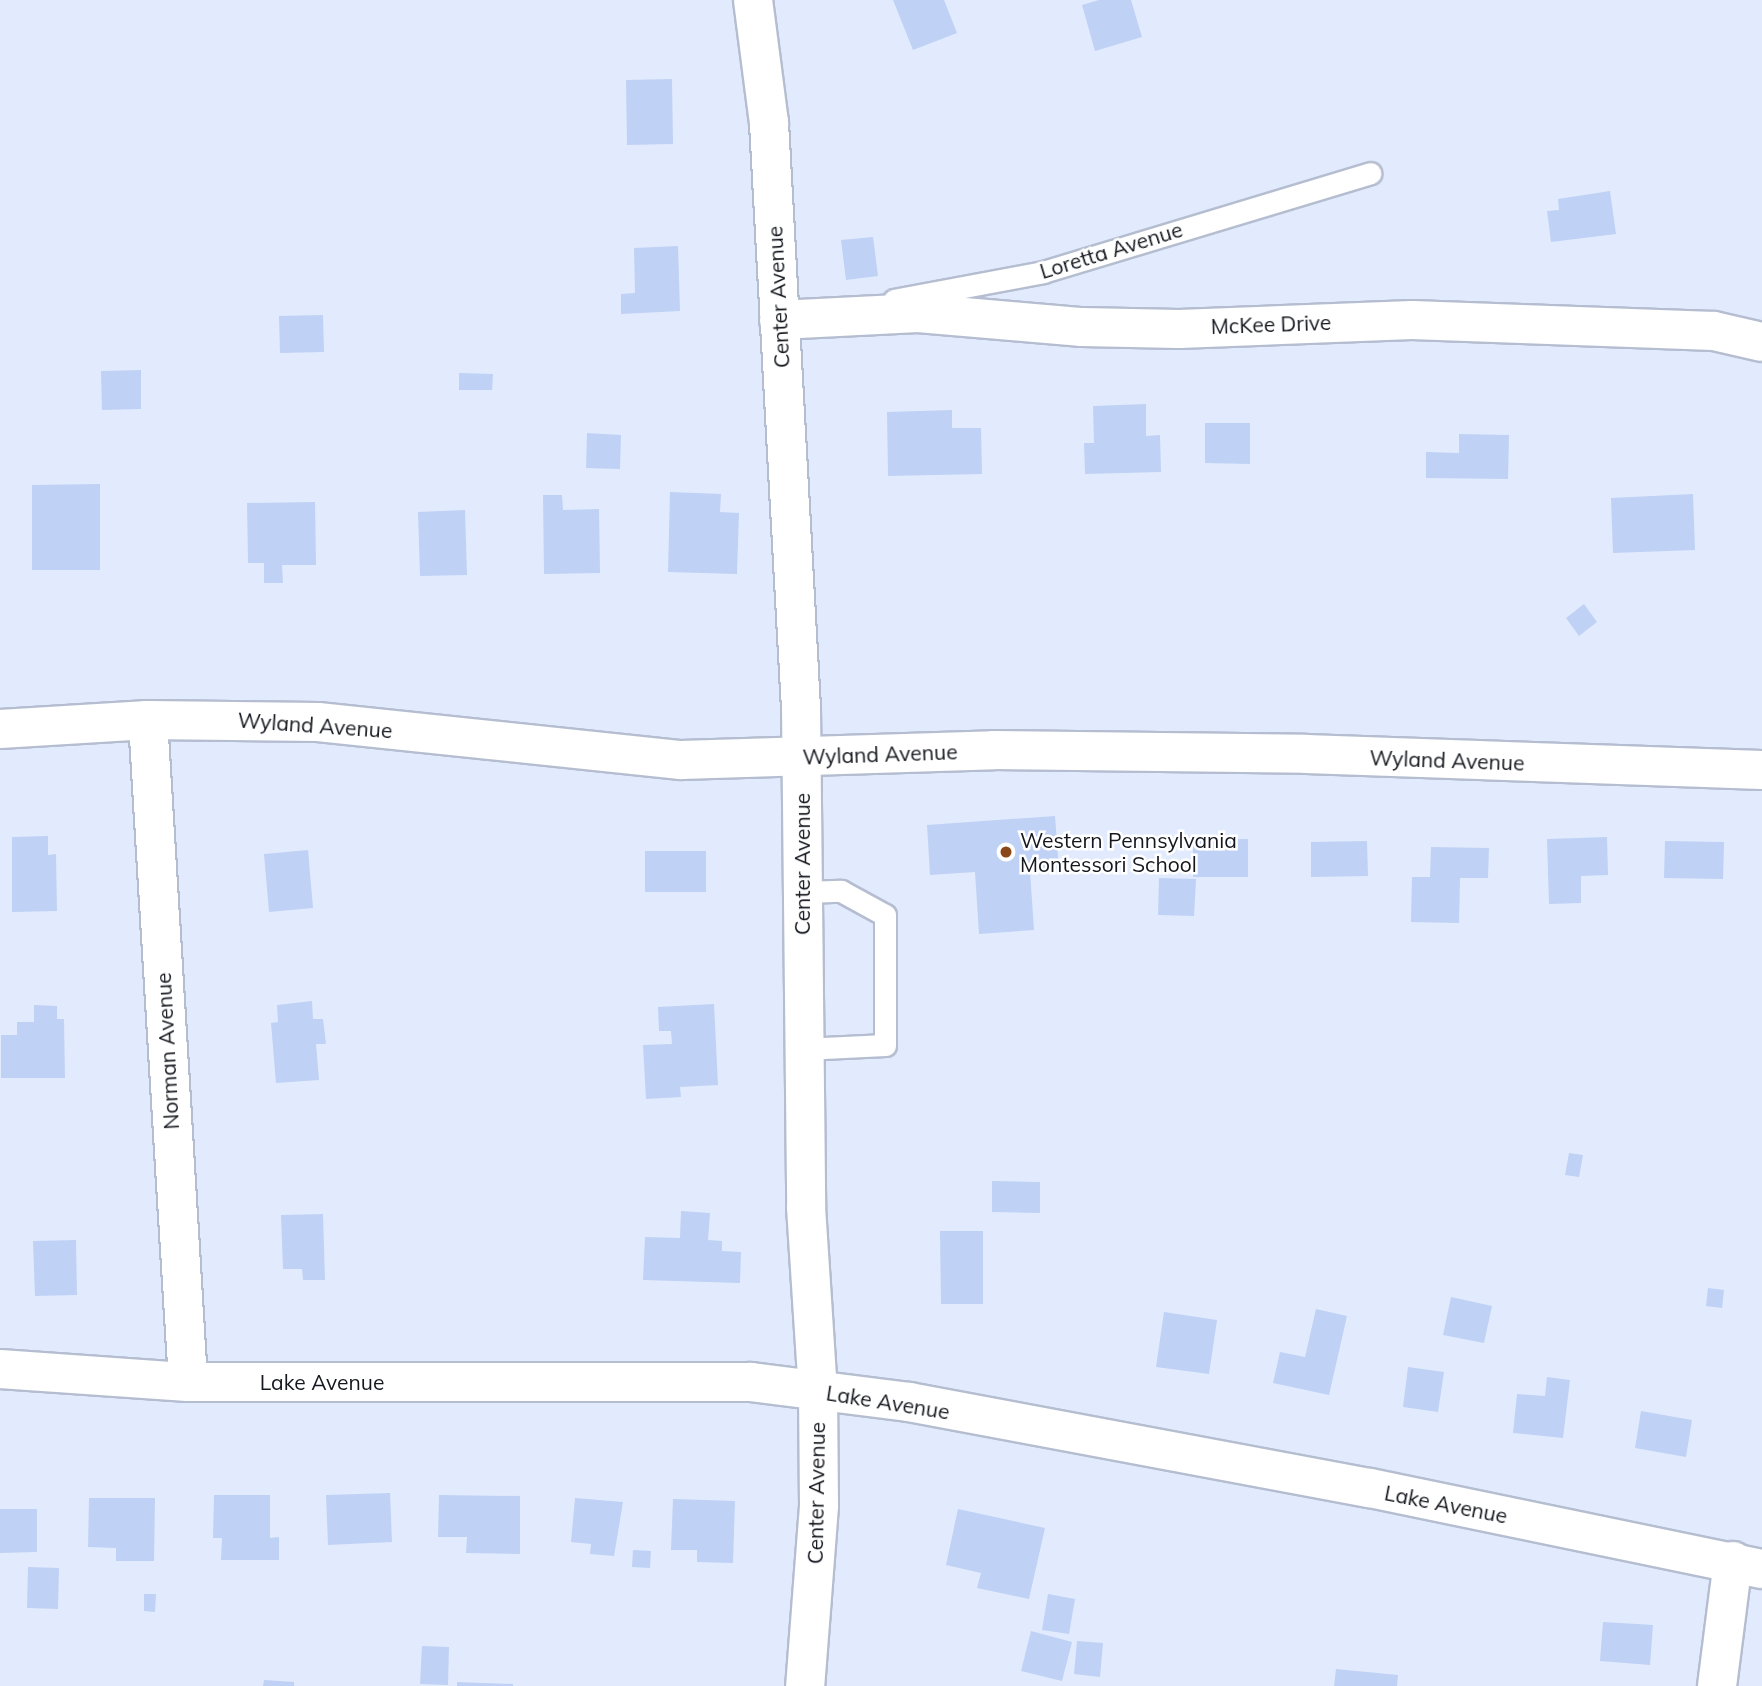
<!DOCTYPE html>
<html>
<head>
<meta charset="utf-8">
<style>
	body { margin:0 }
	#map { position:relative; width:1762px; height:1686px; overflow:hidden; background:#e2ebfe; font-family:Mulish,sans-serif }
	div>[style] { position:absolute }
	[style*='--x'] { left:calc(var(--x)*1px); top:calc(var(--y)*1px); width:calc(var(--w)*1px); rotate:calc(var(--a)*1deg) }
	.building>* { inset:0; background:#bfd1f4 }
	.roads { filter:drop-shadow(2px 0 #b5bed0) drop-shadow(-2px 0 #b5bed0) drop-shadow(0 2px #b5bed0) drop-shadow(0 -2px #b5bed0) }
	.service>* { height:21px; margin:-10.5px; padding:0 10.5px; transform-origin:10.5px; border-radius:10.5px; background:#fff }
	.minor>* { height:38px; margin:-19px; padding:0 19px; transform-origin:19px; border-radius:19px; background:#fff }
	.dots>* { width:19px; height:19px; translate:-50% -50%; box-sizing:border-box; border:4px solid #fff; border-radius:50% }
	span { translate:-50% -50%; white-space:nowrap; text-align:center; line-height:1.15; -webkit-text-stroke:5px #fff; paint-order:stroke }
	.street-label { font-size:21px; color:#14171e }
	.poi-label { font-size:21px; color:#14171e }
	.left { translate:0 -50%; text-align:left }
</style>
</head>
<body>
<div id="map">
	<div class="building">
		<i style="clip-path:polygon(893px 0,944px 0,957px 33px,913px 50px)"></i>
		<i style="clip-path:polygon(1099px 0,1131px 0,1142px 37px,1095px 51px,1082px 5px)"></i>
		<i style="clip-path:polygon(672px 79px,673px 144px,627px 145px,626px 80px)"></i>
		<i style="clip-path:polygon(1610px 191px,1616px 234px,1551px 242px,1547px 211px,1559px 210px,1558px 199px)"></i>
		<i style="clip-path:polygon(873px 237px,878px 276px,846px 280px,841px 240px)"></i>
		<i style="clip-path:polygon(678px 246px,680px 311px,621px 314px,621px 294px,635px 293px,634px 248px)"></i>
		<i style="clip-path:polygon(323px 315px,324px 352px,280px 353px,279px 316px)"></i>
		<i style="clip-path:polygon(141px 370px,141px 409px,102px 410px,101px 371px)"></i>
		<i style="clip-path:polygon(459px 373px,493px 374px,492px 390px,459px 390px)"></i>
		<i style="clip-path:polygon(1146px 404px,1146px 436px,1160px 435px,1161px 472px,1085px 474px,1084px 443px,1094px 443px,1093px 406px)"></i>
		<i style="clip-path:polygon(952px 410px,952px 428px,981px 428px,982px 474px,888px 476px,887px 412px)"></i>
		<i style="clip-path:polygon(1205px 423px,1250px 423px,1250px 464px,1205px 463px)"></i>
		<i style="clip-path:polygon(587px 433px,621px 435px,620px 469px,586px 468px)"></i>
		<i style="clip-path:polygon(1459px 434px,1509px 435px,1508px 479px,1426px 478px,1426px 452px,1459px 453px)"></i>
		<i style="clip-path:polygon(100px 484px,100px 570px,32px 570px,32px 485px)"></i>
		<i style="clip-path:polygon(670px 492px,721px 494px,720px 512px,739px 513px,737px 574px,668px 572px)"></i>
		<i style="clip-path:polygon(1693px 494px,1695px 550px,1613px 553px,1611px 498px)"></i>
		<i style="clip-path:polygon(543px 495px,562px 495px,563px 510px,599px 509px,600px 573px,544px 574px)"></i>
		<i style="clip-path:polygon(315px 502px,316px 565px,282px 565px,283px 583px,264px 583px,264px 563px,248px 563px,247px 503px)"></i>
		<i style="clip-path:polygon(465px 510px,467px 575px,420px 576px,418px 512px)"></i>
		<i style="clip-path:polygon(1584px 604px,1597px 622px,1579px 636px,1566px 618px)"></i>
		<i style="clip-path:polygon(1055px 816px,1059px 869px,1030px 871px,1034px 930px,979px 934px,975px 872px,930px 875px,927px 825px)"></i>
		<i style="clip-path:polygon(48px 836px,48px 855px,56px 854px,57px 911px,12px 912px,12px 837px)"></i>
		<i style="clip-path:polygon(1607px 837px,1608px 875px,1581px 876px,1581px 903px,1549px 904px,1547px 839px)"></i>
		<i style="clip-path:polygon(1248px 839px,1248px 877px,1193px 877px,1193px 840px)"></i>
		<i style="clip-path:polygon(1367px 841px,1368px 876px,1311px 877px,1311px 842px)"></i>
		<i style="clip-path:polygon(1665px 841px,1724px 842px,1723px 879px,1664px 878px)"></i>
		<i style="clip-path:polygon(1431px 847px,1489px 848px,1488px 878px,1460px 878px,1459px 923px,1411px 922px,1412px 877px,1430px 877px)"></i>
		<i style="clip-path:polygon(308px 850px,313px 908px,269px 912px,264px 854px)"></i>
		<i style="clip-path:polygon(645px 851px,706px 851px,706px 892px,645px 892px)"></i>
		<i style="clip-path:polygon(1159px 878px,1196px 879px,1194px 916px,1158px 915px)"></i>
		<i style="clip-path:polygon(312px 1001px,313px 1019px,323px 1019px,326px 1044px,316px 1044px,319px 1080px,276px 1083px,271px 1023px,278px 1022px,277px 1005px)"></i>
		<i style="clip-path:polygon(714px 1004px,718px 1085px,680px 1087px,681px 1097px,646px 1099px,643px 1045px,672px 1044px,671px 1031px,659px 1031px,658px 1007px)"></i>
		<i style="clip-path:polygon(34px 1005px,57px 1006px,57px 1019px,64px 1019px,65px 1078px,1px 1078px,1px 1035px,17px 1035px,17px 1022px,34px 1022px)"></i>
		<i style="clip-path:polygon(1569px 1153px,1583px 1155px,1579px 1177px,1565px 1175px)"></i>
		<i style="clip-path:polygon(992px 1181px,1040px 1182px,1040px 1213px,992px 1212px)"></i>
		<i style="clip-path:polygon(681px 1211px,710px 1213px,708px 1240px,722px 1241px,722px 1251px,741px 1252px,740px 1283px,643px 1280px,645px 1237px,680px 1238px)"></i>
		<i style="clip-path:polygon(323px 1214px,325px 1280px,303px 1280px,302px 1269px,283px 1269px,281px 1215px)"></i>
		<i style="clip-path:polygon(940px 1231px,983px 1231px,983px 1304px,941px 1304px)"></i>
		<i style="clip-path:polygon(76px 1240px,77px 1295px,35px 1296px,33px 1241px)"></i>
		<i style="clip-path:polygon(1708px 1288px,1724px 1290px,1722px 1308px,1706px 1306px)"></i>
		<i style="clip-path:polygon(1451px 1297px,1492px 1306px,1484px 1343px,1443px 1335px)"></i>
		<i style="clip-path:polygon(1316px 1309px,1347px 1316px,1329px 1395px,1273px 1383px,1280px 1352px,1305px 1357px)"></i>
		<i style="clip-path:polygon(1164px 1312px,1217px 1320px,1209px 1374px,1156px 1367px)"></i>
		<i style="clip-path:polygon(1408px 1367px,1444px 1372px,1438px 1412px,1403px 1407px)"></i>
		<i style="clip-path:polygon(1547px 1377px,1570px 1380px,1563px 1438px,1513px 1433px,1517px 1394px,1545px 1396px)"></i>
		<i style="clip-path:polygon(1641px 1411px,1692px 1420px,1686px 1457px,1635px 1448px)"></i>
		<i style="clip-path:polygon(390px 1493px,392px 1542px,328px 1545px,326px 1495px)"></i>
		<i style="clip-path:polygon(214px 1495px,270px 1495px,270px 1538px,279px 1537px,279px 1560px,221px 1560px,222px 1538px,213px 1538px)"></i>
		<i style="clip-path:polygon(439px 1495px,520px 1496px,520px 1554px,466px 1553px,467px 1537px,438px 1537px)"></i>
		<i style="clip-path:polygon(89px 1498px,155px 1498px,154px 1561px,116px 1561px,116px 1548px,88px 1547px)"></i>
		<i style="clip-path:polygon(575px 1498px,623px 1502px,614px 1556px,590px 1554px,591px 1544px,571px 1542px)"></i>
		<i style="clip-path:polygon(673px 1499px,735px 1501px,733px 1563px,697px 1562px,697px 1550px,671px 1550px)"></i>
		<i style="clip-path:polygon(0 1509px,37px 1509px,37px 1552px,0 1553px)"></i>
		<i style="clip-path:polygon(958px 1509px,1045px 1528px,1029px 1599px,977px 1588px,981px 1573px,946px 1565px)"></i>
		<i style="clip-path:polygon(633px 1550px,651px 1551px,650px 1568px,632px 1567px)"></i>
		<i style="clip-path:polygon(28px 1567px,59px 1568px,58px 1609px,27px 1608px)"></i>
		<i style="clip-path:polygon(144px 1594px,156px 1594px,155px 1612px,144px 1611px)"></i>
		<i style="clip-path:polygon(1048px 1594px,1075px 1599px,1069px 1634px,1042px 1630px)"></i>
		<i style="clip-path:polygon(1603px 1622px,1653px 1625px,1650px 1665px,1600px 1661px)"></i>
		<i style="clip-path:polygon(1031px 1631px,1072px 1642px,1062px 1681px,1021px 1671px)"></i>
		<i style="clip-path:polygon(1077px 1641px,1103px 1643px,1100px 1677px,1074px 1674px)"></i>
		<i style="clip-path:polygon(422px 1646px,449px 1647px,448px 1685px,420px 1684px)"></i>
		<i style="clip-path:polygon(1336px 1669px,1398px 1675px,1397px 1686px,1334px 1686px)"></i>
		<i style="clip-path:polygon(264px 1680px,294px 1682px,294px 1686px,263px 1686px)"></i>
		<i style="clip-path:polygon(457px 1682px,513px 1684px,513px 1686px,457px 1686px)"></i>
	</div>
	<div class="roads">
		<div class="service">
			<i style="--x:894;--y:300;--w:152;--a:-10.6"></i>
			<i style="--x:1043;--y:272;--w:342;--a:-16.8"></i>
			<i style="--x:803;--y:892;--w:38;--a:-2"></i>
			<i style="--x:841;--y:891;--w:50;--a:28.6"></i>
			<i style="--x:885;--y:915;--w:130;--a:90"></i>
			<i style="--x:885;--y:1045;--w:82;--a:177.2"></i>
		</div>
		<div class="minor">
			<i style="--x:753;--y:0;--w:124;--a:82.6"></i>
			<i style="--x:769;--y:123;--w:586;--a:86.87"></i>
			<i style="--x:801;--y:708;--w:499;--a:89.4"></i>
			<i style="--x:806;--y:1207;--w:184;--a:86.3"></i>
			<i style="--x:818;--y:1391;--w:115;--a:89.5"></i>
			<i style="--x:819;--y:1506;--w:181;--a:94.4"></i>
			<i style="--x:779;--y:320;--w:139;--a:-2.9"></i>
			<i style="--x:918;--y:313;--w:165;--a:4.9"></i>
			<i style="--x:1082;--y:327;--w:97;--a:1.2"></i>
			<i style="--x:1179;--y:329;--w:233;--a:-2.2"></i>
			<i style="--x:1412;--y:320;--w:302;--a:2.1"></i>
			<i style="--x:1714;--y:331;--w:49;--a:12.9"></i>
			<i style="--x:148;--y:720;--w:663;--a:86.54"></i>
			<i style="--x:0;--y:729;--w:148;--a:-3.5"></i>
			<i style="--x:148;--y:720;--w:170;--a:0.7"></i>
			<i style="--x:318;--y:722;--w:365;--a:6"></i>
			<i style="--x:681;--y:760;--w:313;--a:-1.8"></i>
			<i style="--x:994;--y:750;--w:312;--a:0.7"></i>
			<i style="--x:1306;--y:754;--w:456;--a:2"></i>
			<i style="--x:0;--y:1369;--w:188;--a:4"></i>
			<i style="--x:188;--y:1382;--w:563;--a:0"></i>
			<i style="--x:751;--y:1382;--w:159;--a:7.2"></i>
			<i style="--x:909;--y:1402;--w:469;--a:10.6"></i>
			<i style="--x:1370;--y:1488;--w:400;--a:11.7"></i>
			<i style="--x:1717;--y:1686;--w:126;--a:-82.7"></i>
		</div>
	</div>
	<div class="dots">
		<i style="left:1006px;top:852px;background:#8a4718"></i>
	</div>
	<div class="street-label">
		<span style="left:1111px;top:250px;rotate:-17deg">Loretta Avenue</span>
		<span style="left:778px;top:297px;rotate:-93deg">Center Avenue</span>
		<span style="left:1271px;top:324px;rotate:-2deg">McKee Drive</span>
		<span style="left:315px;top:725px;rotate:4deg">Wyland Avenue</span>
		<span style="left:880px;top:754px;rotate:-2deg">Wyland Avenue</span>
		<span style="left:1447px;top:760px;rotate:2deg">Wyland Avenue</span>
		<span style="left:802px;top:864px;rotate:-90deg">Center Avenue</span>
		<span style="left:167px;top:1051px;rotate:-93deg">Norman Avenue</span>
		<span style="left:322px;top:1382px">Lake Avenue</span>
		<span style="left:888px;top:1402px;rotate:9deg">Lake Avenue</span>
		<span style="left:816px;top:1493px;rotate:-89deg">Center Avenue</span>
		<span style="left:1446px;top:1504px;rotate:11deg">Lake Avenue</span>
	</div>
	<div class="poi-label">
		<span class="left" style="left:1020px;top:852px">Western Pennsylvania<br>Montessori School</span>
	</div>
</div>
</body>
</html>
